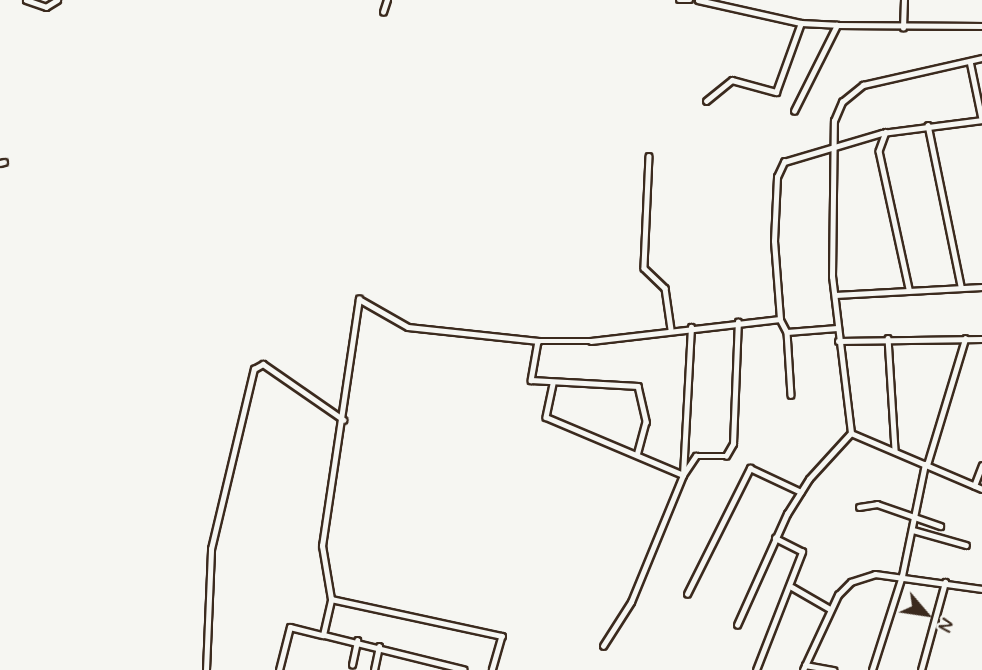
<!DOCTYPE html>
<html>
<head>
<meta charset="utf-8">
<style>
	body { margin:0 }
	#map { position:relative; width:982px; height:670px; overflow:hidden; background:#f6f6f2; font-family:Mynerve,sans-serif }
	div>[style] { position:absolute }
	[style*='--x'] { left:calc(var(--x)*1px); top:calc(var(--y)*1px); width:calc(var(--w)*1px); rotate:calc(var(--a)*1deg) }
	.roads { filter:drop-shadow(2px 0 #3b2a1e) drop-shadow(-2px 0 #3b2a1e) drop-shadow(0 2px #3b2a1e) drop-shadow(0 -2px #3b2a1e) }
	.minor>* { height:4.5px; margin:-2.25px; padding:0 2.25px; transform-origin:2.25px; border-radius:2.25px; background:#f6f6f2 }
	span { translate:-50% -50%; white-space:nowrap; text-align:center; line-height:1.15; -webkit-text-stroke:5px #f6f6f2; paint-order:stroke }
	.north { position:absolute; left:891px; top:579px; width:70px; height:70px; -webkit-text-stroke:5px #f6f6f2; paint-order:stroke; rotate:119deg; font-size:19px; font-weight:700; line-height:28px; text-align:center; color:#3b2a1e }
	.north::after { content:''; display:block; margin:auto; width:24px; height:32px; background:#3b2a1e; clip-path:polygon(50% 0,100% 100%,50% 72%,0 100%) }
</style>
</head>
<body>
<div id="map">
	<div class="roads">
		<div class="minor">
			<i style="--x:26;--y:0;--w:21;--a:19"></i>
			<i style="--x:46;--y:7;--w:13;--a:-32"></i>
			<i style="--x:679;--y:0;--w:11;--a:0"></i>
			<i style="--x:698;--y:0;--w:106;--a:12.6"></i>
			<i style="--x:383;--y:12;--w:13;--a:-72"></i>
			<i style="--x:903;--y:28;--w:28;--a:-88"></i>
			<i style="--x:970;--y:61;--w:59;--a:78.3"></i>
			<i style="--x:706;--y:101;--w:33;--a:-39"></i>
			<i style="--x:732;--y:80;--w:46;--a:15.3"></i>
			<i style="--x:776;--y:92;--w:73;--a:-70.1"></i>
			<i style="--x:801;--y:23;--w:35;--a:3"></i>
			<i style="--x:794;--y:111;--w:96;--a:-63.4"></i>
			<i style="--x:837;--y:25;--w:145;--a:0.4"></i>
			<i style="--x:928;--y:125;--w:164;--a:78.4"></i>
			<i style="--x:886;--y:132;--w:20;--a:110"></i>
			<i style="--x:879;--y:151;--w:141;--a:77.7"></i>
			<i style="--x:649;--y:156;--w:112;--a:92.6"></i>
			<i style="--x:644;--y:268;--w:29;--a:44"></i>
			<i style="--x:665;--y:288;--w:41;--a:81.7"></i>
			<i style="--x:0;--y:163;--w:4;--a:-14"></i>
			<i style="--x:835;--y:295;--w:147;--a:-3.1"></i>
			<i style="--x:780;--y:319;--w:78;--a:-94.4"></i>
			<i style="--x:774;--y:241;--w:64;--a:-87.3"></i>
			<i style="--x:777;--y:177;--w:17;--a:-65"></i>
			<i style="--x:784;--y:162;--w:102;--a:-16.5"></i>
			<i style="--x:882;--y:133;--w:101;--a:-7.4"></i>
			<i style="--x:787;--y:332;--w:63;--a:86.4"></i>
			<i style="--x:888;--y:338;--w:112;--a:86.4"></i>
			<i style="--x:538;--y:341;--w:40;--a:100"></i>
			<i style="--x:531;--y:380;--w:107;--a:3.2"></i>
			<i style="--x:638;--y:386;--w:37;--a:77"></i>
			<i style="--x:646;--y:422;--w:34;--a:105"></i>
			<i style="--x:838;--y:341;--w:144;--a:-0.8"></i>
			<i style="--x:553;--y:384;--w:34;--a:102"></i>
			<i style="--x:546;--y:417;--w:149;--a:22.9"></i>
			<i style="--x:683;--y:475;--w:23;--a:-56"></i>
			<i style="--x:696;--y:456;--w:30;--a:0"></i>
			<i style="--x:726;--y:456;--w:14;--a:-60"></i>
			<i style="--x:733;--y:444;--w:122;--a:-87.7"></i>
			<i style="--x:851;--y:433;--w:157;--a:-96.9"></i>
			<i style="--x:832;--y:277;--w:156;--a:-89.3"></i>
			<i style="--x:834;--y:121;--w:21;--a:-67"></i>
			<i style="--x:842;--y:102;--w:27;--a:-39"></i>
			<i style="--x:863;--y:85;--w:122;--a:-12.8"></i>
			<i style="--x:927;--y:465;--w:132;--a:-73.2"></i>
			<i style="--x:974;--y:486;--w:22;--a:-69"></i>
			<i style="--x:859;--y:507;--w:18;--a:-9"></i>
			<i style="--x:877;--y:504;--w:67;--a:19.2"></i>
			<i style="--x:913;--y:530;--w:55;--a:15.8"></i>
			<i style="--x:792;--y:587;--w:44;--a:30.1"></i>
			<i style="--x:687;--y:594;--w:141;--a:-63.4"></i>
			<i style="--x:750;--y:468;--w:56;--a:25.2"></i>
			<i style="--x:331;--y:599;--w:175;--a:12.2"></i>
			<i style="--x:502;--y:636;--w:35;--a:106"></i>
			<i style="--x:737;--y:625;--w:122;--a:-65.8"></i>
			<i style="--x:787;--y:514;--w:41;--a:-57.8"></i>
			<i style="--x:809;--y:479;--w:62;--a:-47.6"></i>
			<i style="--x:851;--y:433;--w:142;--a:23.1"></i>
			<i style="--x:603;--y:646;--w:52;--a:-57.5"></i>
			<i style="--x:631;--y:602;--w:137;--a:-67.7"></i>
			<i style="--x:683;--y:475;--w:148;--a:-86.9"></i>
			<i style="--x:352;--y:665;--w:25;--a:-78"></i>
			<i style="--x:805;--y:665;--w:29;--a:10"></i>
			<i style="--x:206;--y:670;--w:121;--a:-87.6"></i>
			<i style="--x:211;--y:549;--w:185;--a:-76.6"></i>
			<i style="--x:254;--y:369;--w:10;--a:-29"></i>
			<i style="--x:263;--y:364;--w:98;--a:34.7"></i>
			<i style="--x:279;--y:670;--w:44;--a:-75.7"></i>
			<i style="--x:290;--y:627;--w:34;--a:14"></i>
			<i style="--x:374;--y:670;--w:24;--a:-78"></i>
			<i style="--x:464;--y:670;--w:145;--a:-166.1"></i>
			<i style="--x:323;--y:635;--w:37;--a:-77"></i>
			<i style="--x:331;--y:599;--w:54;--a:-99.6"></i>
			<i style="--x:322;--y:546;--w:250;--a:-81.5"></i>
			<i style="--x:359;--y:299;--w:56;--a:29.7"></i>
			<i style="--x:408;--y:327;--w:131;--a:6.1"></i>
			<i style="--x:538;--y:341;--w:53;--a:0"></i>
			<i style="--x:591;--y:341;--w:190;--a:-6.6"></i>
			<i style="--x:780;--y:319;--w:15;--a:62"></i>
			<i style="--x:787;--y:332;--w:50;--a:-4.6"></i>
			<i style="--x:756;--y:670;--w:127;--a:-68.7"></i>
			<i style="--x:802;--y:552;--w:30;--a:-153"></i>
			<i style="--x:803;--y:670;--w:83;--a:-65"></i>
			<i style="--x:838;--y:595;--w:18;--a:-45"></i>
			<i style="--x:851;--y:582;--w:25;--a:-18"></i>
			<i style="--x:875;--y:574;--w:108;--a:8"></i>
			<i style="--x:872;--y:670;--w:99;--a:-72.3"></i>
			<i style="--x:902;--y:576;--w:114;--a:-78.4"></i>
			<i style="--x:921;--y:670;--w:91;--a:-74.7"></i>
		</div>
	</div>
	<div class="north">N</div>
</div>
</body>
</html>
